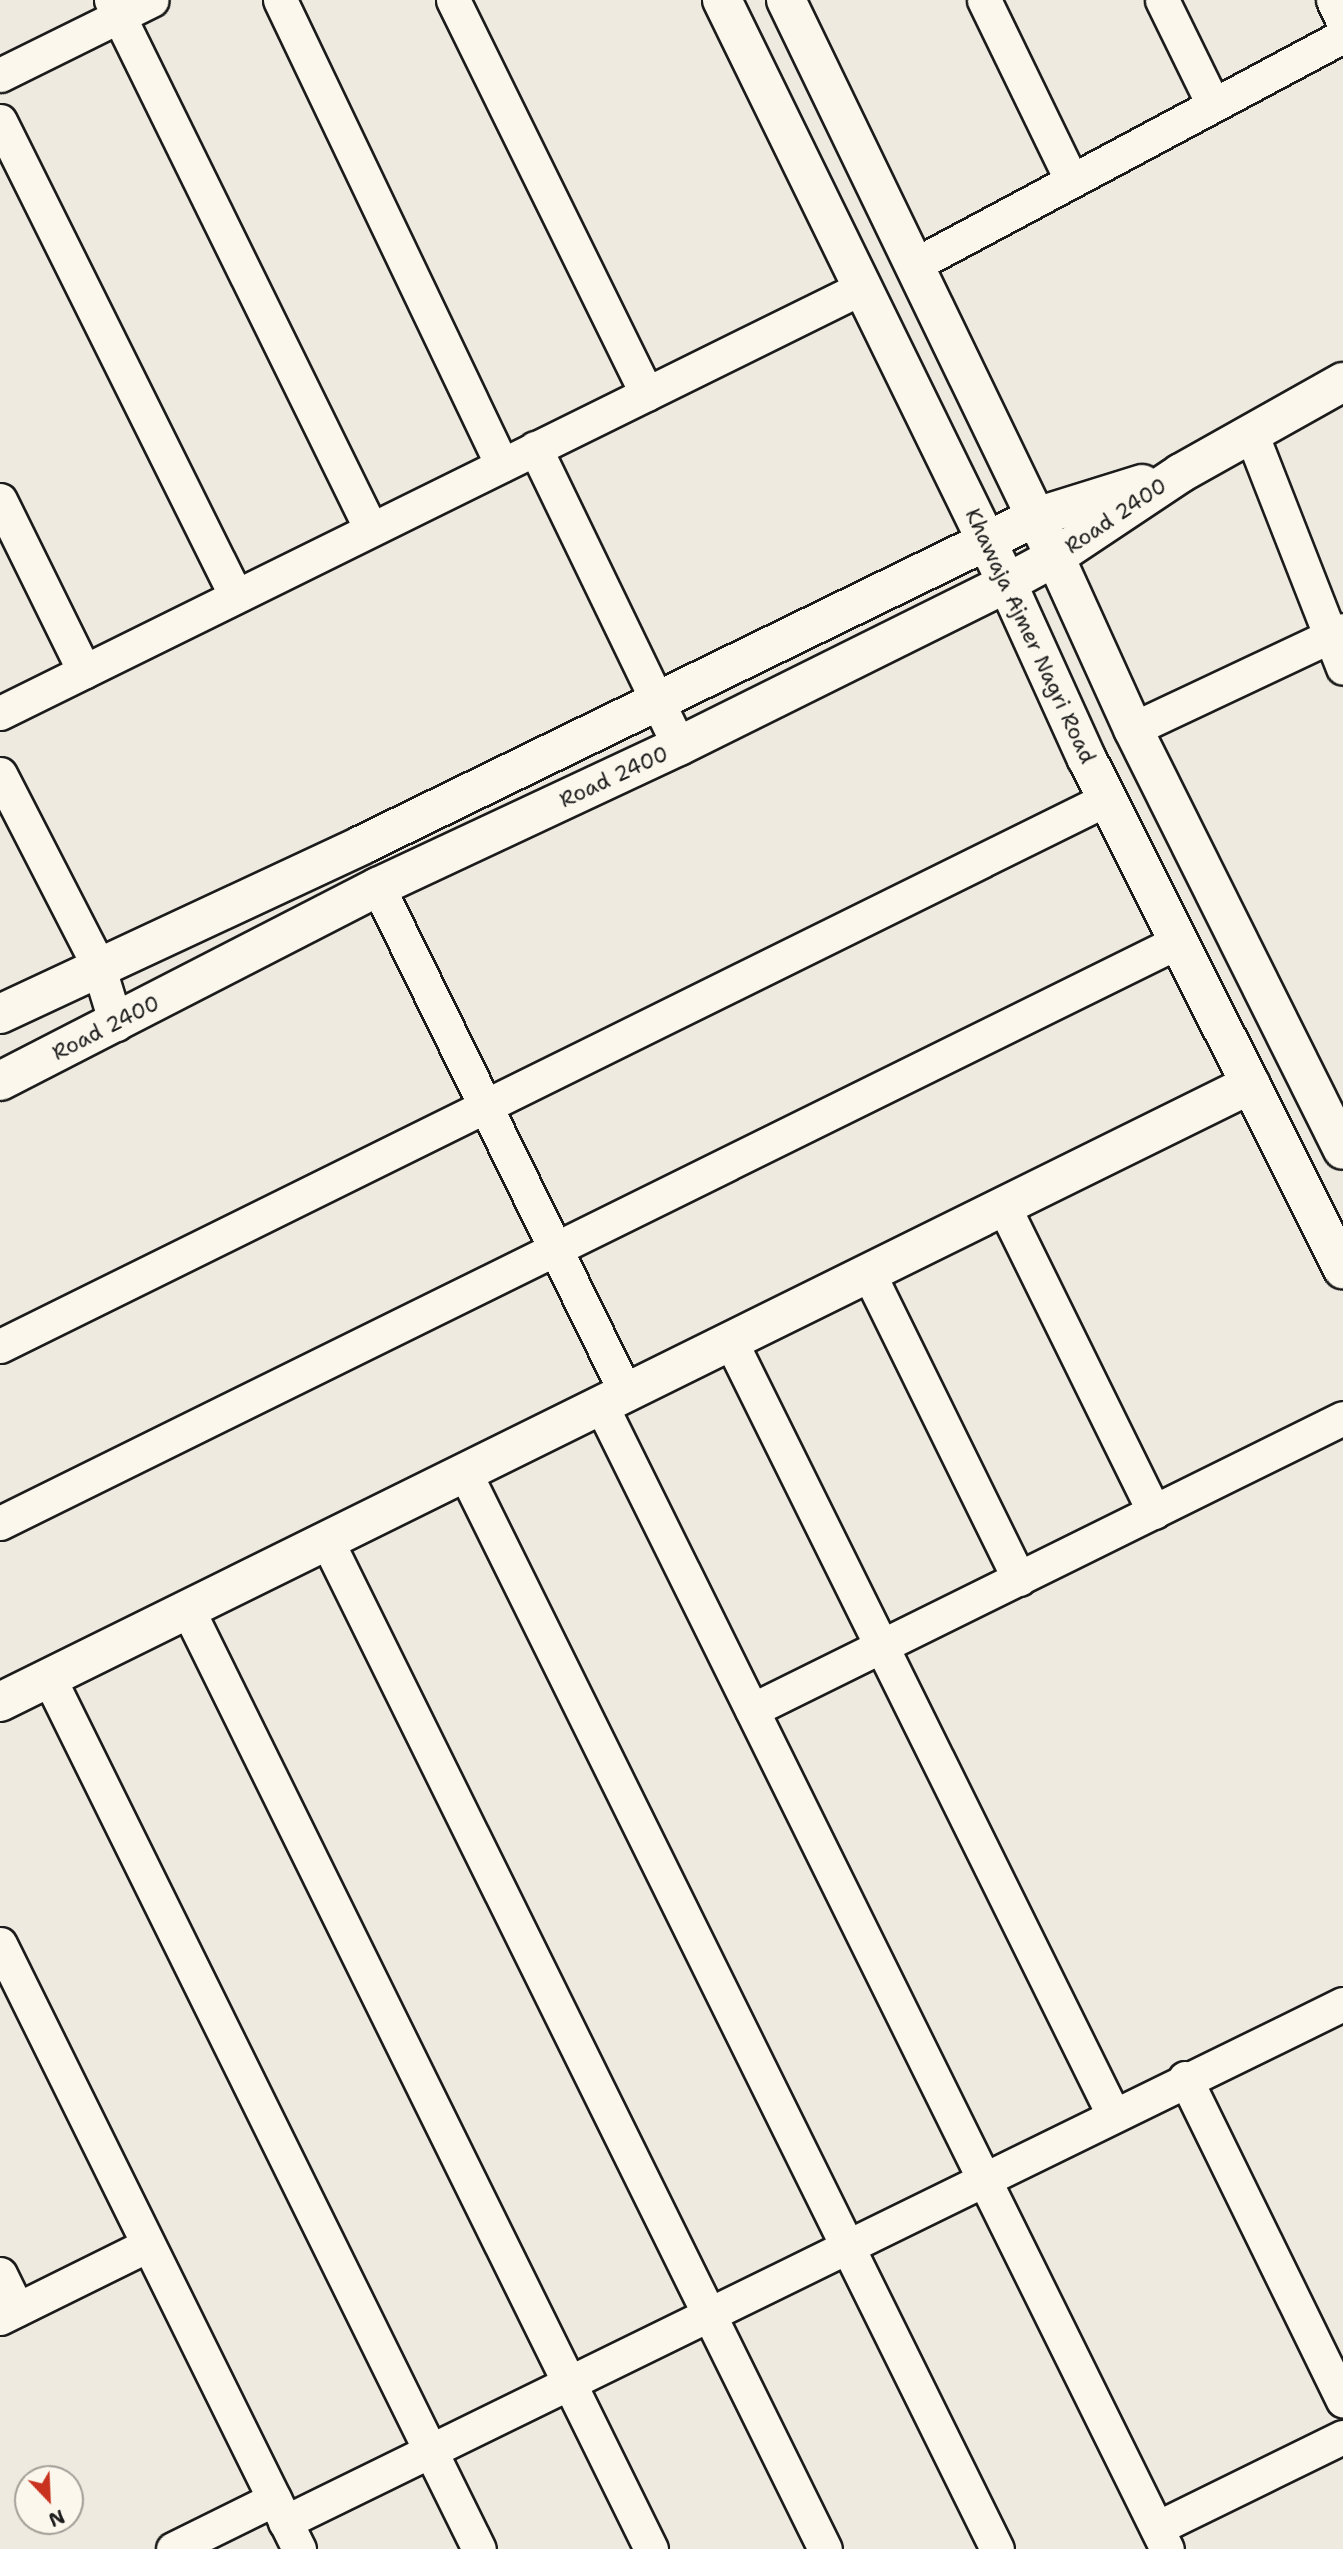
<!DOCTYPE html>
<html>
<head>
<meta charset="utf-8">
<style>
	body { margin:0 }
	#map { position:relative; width:1343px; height:2549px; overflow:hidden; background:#eeeadf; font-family:"Shantell Sans",sans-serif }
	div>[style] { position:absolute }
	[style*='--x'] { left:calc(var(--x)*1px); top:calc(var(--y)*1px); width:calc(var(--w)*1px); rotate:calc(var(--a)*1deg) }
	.roads { filter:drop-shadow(2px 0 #1c1c1c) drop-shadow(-2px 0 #1c1c1c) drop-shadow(0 2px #1c1c1c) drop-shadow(0 -2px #1c1c1c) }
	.minor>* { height:33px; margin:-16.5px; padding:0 16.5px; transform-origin:16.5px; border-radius:16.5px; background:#fbf7ec }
	.tertiary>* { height:38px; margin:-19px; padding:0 19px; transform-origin:19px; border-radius:19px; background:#fbf7ec }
	.secondary>* { height:38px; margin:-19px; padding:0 19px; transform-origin:19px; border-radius:19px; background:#fbf7ec }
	span { translate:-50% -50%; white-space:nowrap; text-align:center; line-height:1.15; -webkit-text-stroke:5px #fbf7ec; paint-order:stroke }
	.street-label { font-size:21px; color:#1c1c1c }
	.north { position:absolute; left:14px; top:2465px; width:70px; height:70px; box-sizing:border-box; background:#fbf7ec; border:2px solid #a29f99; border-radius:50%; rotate:157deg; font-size:19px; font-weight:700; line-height:28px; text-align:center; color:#1c1c1c }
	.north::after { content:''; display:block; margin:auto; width:24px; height:32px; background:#c8321e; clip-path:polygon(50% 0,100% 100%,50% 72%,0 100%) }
</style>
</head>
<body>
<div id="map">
	<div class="roads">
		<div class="minor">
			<i style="--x:111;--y:0;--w:589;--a:63.83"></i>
			<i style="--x:280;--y:0;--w:515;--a:64.48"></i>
			<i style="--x:453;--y:0;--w:439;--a:63.8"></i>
			<i style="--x:984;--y:0;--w:199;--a:64.1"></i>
			<i style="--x:1162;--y:0;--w:116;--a:63.9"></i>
			<i style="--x:1333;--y:0;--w:23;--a:65"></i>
			<i style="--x:0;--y:75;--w:169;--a:-26.3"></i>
			<i style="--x:0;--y:121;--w:530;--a:63.58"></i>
			<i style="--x:916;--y:264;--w:484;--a:-28.1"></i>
			<i style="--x:1251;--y:433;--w:252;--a:68.6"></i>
			<i style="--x:535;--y:448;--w:331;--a:64.2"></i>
			<i style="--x:0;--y:500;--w:191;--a:63.8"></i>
			<i style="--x:0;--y:713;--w:962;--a:-26.27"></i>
			<i style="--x:1133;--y:729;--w:232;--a:-25.2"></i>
			<i style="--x:0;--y:774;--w:215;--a:62.8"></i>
			<i style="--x:98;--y:965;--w:62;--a:73"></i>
			<i style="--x:378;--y:887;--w:564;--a:63.89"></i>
			<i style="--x:1004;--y:1207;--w:340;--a:63.8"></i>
			<i style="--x:869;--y:1274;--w:340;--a:63.8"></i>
			<i style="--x:731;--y:1342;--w:861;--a:63.67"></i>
			<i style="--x:0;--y:1346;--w:1235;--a:-26.3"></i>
			<i style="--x:601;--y:1405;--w:1276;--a:63.68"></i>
			<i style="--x:465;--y:1473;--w:1200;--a:63.69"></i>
			<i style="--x:0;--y:1523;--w:1313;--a:-26.27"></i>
			<i style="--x:327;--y:1541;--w:1124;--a:63.71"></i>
			<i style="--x:188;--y:1610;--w:1047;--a:63.75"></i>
			<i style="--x:49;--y:1678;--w:971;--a:63.73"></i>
			<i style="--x:752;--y:1710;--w:659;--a:-26.29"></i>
			<i style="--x:0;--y:1944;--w:675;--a:63.7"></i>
			<i style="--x:1185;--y:2078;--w:359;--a:63.9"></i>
			<i style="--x:0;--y:2274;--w:39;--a:64"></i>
			<i style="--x:0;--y:2318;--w:165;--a:-26.3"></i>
			<i style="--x:285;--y:2522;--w:1178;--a:-26.09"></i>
			<i style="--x:1157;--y:2528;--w:207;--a:-26.1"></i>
			<i style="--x:173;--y:2549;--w:113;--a:-26.3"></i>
		</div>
		<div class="tertiary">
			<i style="--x:722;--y:0;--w:649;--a:63.95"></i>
			<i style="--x:786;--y:0;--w:619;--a:64.22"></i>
			<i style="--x:0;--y:1702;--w:1395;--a:-26.29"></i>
		</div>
		<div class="secondary">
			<i style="--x:1055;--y:557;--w:189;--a:65.6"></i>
			<i style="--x:1133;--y:729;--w:470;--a:63.5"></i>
			<i style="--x:1007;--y:583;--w:193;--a:65.6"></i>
			<i style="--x:1087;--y:759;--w:571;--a:63.35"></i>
			<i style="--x:0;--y:1014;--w:400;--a:-25"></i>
			<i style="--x:362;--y:845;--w:750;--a:-25.95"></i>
			<i style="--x:1036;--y:517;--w:111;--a:-17.3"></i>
			<i style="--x:0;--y:1081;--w:425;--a:-27.2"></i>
			<i style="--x:378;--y:887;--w:332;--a:-25.1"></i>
			<i style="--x:679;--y:746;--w:366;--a:-26.4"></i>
			<i style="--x:1007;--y:583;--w:55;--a:-28.4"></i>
			<i style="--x:1055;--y:557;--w:151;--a:-33.7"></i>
			<i style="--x:1181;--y:473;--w:186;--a:-29.3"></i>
		</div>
	</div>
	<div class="street-label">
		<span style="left:1116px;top:516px;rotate:-34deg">Road 2400</span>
		<span style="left:1030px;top:636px;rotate:65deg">Khawaja Ajmer Nagri Road</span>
		<span style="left:614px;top:777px;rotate:-25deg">Road 2400</span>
		<span style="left:106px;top:1028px;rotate:-27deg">Road 2400</span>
	</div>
	<div class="north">N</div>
</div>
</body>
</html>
